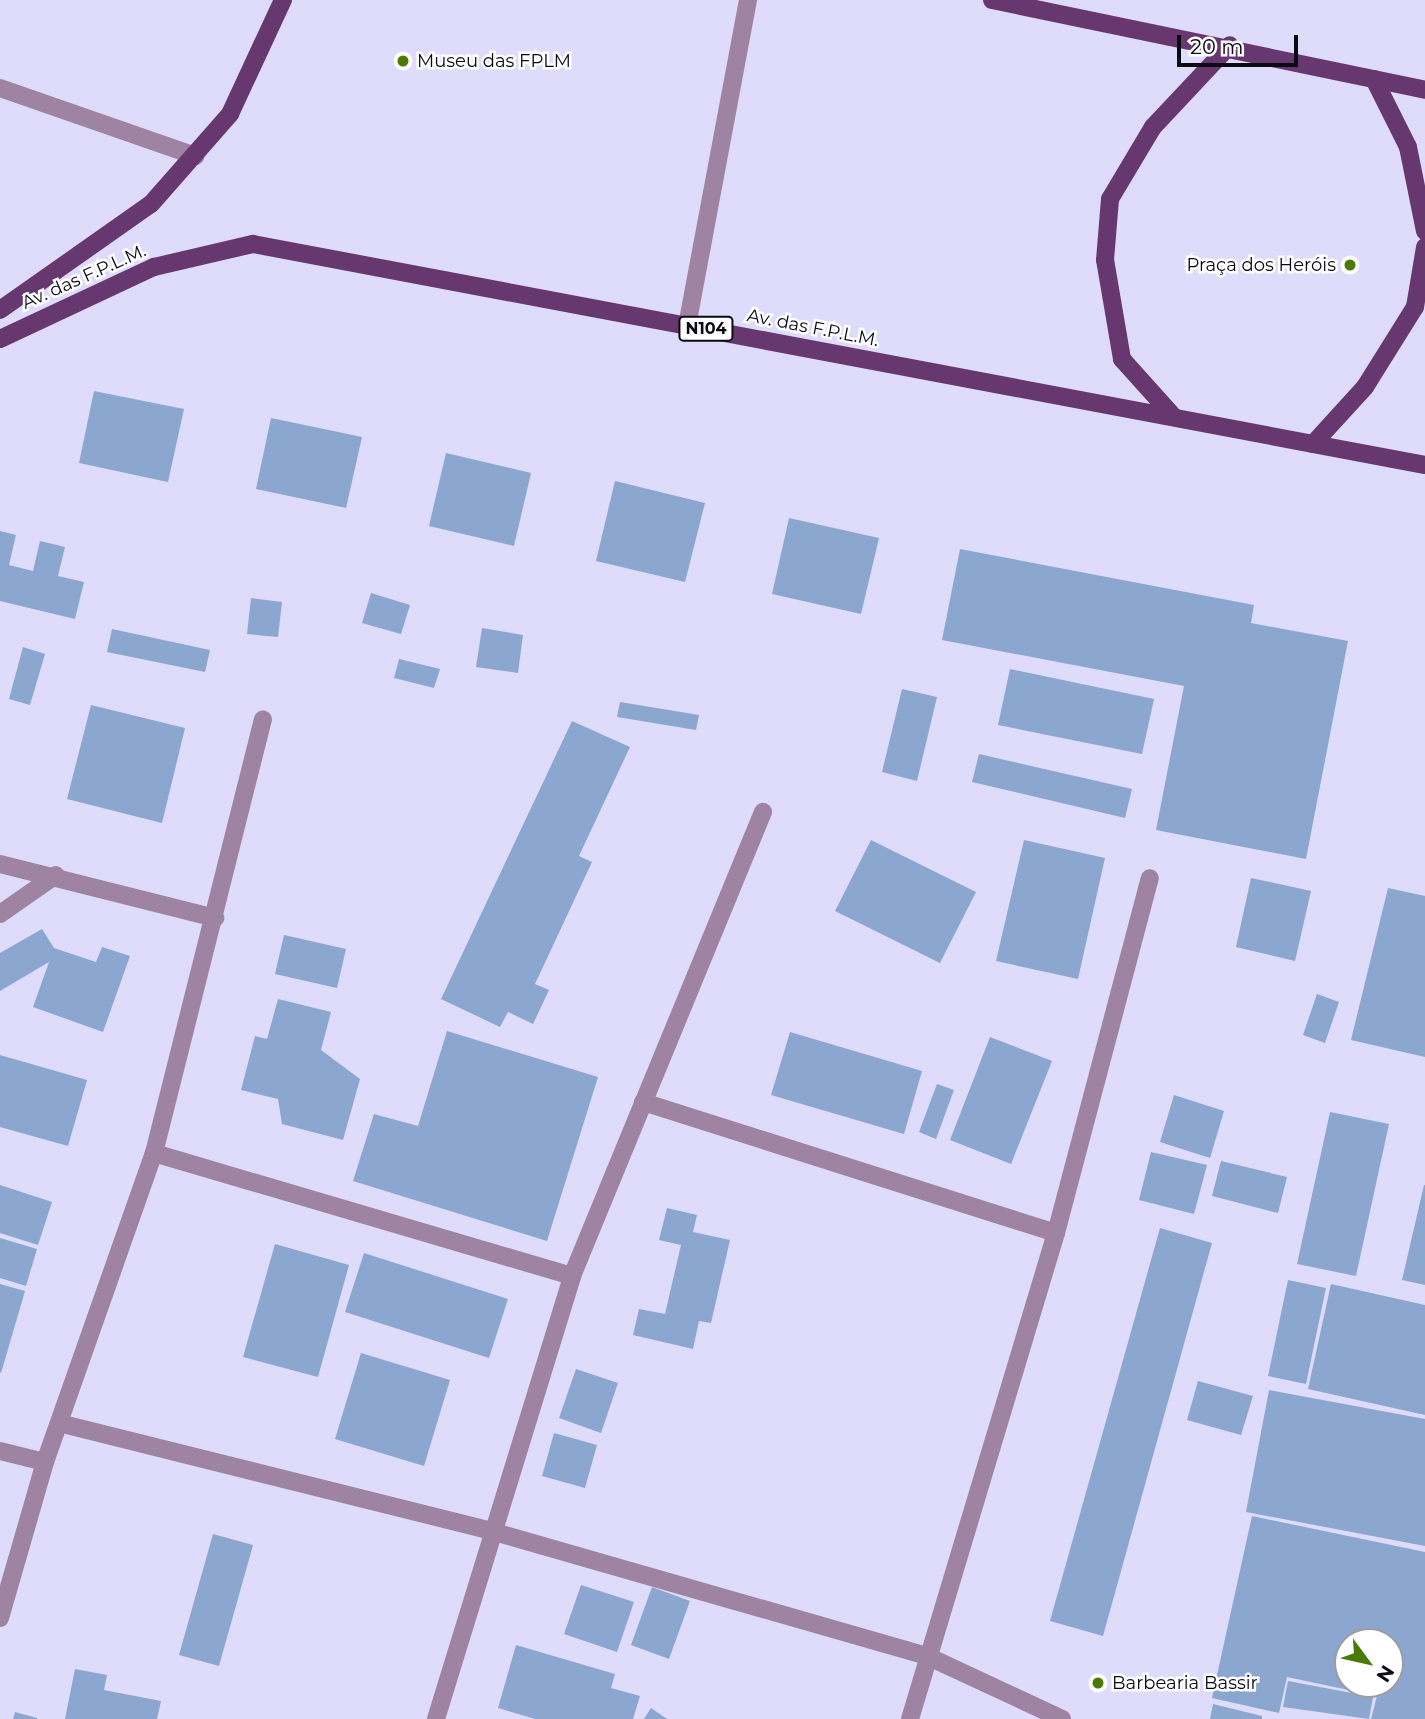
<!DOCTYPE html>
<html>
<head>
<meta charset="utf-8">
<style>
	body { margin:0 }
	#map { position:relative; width:1425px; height:1719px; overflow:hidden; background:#dedbfb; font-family:Montserrat,sans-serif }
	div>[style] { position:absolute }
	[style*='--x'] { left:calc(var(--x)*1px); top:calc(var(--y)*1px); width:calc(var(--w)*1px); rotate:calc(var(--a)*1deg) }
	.building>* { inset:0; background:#8ca7cf }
	.minor>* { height:18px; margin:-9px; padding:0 9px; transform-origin:9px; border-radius:9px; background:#9f83a3 }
	.primary>* { height:18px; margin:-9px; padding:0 9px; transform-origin:9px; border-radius:9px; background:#67376f }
	.dots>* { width:19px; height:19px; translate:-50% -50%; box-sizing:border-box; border:4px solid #fff; border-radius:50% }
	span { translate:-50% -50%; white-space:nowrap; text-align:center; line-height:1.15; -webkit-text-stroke:5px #fff; paint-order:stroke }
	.shield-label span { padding:2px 5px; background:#fff; border:2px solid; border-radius:5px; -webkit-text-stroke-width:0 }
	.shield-label { font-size:16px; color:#0b0a14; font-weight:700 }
	.poi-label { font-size:18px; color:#0b0a14 }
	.left { translate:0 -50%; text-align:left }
	.right { translate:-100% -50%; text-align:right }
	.street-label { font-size:18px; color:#0b0a14 }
	.north { position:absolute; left:1334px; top:1628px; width:70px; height:70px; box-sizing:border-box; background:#fff; border:2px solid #9d9da1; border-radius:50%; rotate:123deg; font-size:19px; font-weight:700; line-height:28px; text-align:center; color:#0b0a14 }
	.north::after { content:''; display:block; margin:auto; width:24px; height:32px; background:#497a04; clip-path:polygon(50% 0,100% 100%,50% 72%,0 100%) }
	.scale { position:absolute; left:1177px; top:35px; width:121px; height:32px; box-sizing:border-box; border:4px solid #0b0a14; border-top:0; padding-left:9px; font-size:21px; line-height:24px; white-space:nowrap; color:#0b0a14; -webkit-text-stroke:5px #fff; paint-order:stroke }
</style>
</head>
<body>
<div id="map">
	<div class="building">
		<i style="clip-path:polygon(94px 391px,184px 409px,168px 482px,79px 463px)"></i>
		<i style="clip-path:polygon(271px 418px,362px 437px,346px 508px,256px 489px)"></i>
		<i style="clip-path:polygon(446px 453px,531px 473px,514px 546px,429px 526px)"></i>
		<i style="clip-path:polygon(615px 481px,705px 503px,685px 582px,596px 561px)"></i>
		<i style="clip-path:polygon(789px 518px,879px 538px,861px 614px,772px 594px)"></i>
		<i style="clip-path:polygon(0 531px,16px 535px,9px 565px,33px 571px,40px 541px,65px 547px,58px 576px,84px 582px,75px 619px,0 601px)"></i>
		<i style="clip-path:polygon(960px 549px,1254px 605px,1251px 623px,1348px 641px,1306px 859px,1156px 830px,1184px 686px,942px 640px)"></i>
		<i style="clip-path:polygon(371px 593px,410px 605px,401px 634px,362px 623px)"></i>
		<i style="clip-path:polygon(251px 598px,282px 602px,278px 637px,247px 634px)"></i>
		<i style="clip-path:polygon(482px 628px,523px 635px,518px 673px,476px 667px)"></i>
		<i style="clip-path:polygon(112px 629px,210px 650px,205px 672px,107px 652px)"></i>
		<i style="clip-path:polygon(23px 647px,45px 654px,30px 705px,9px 699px)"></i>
		<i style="clip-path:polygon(399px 659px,440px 669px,434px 688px,394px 678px)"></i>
		<i style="clip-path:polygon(1010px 669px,1154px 699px,1142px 754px,998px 725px)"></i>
		<i style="clip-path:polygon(902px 689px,937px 697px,917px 781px,882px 772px)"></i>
		<i style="clip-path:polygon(620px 702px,699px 715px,696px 730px,617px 717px)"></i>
		<i style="clip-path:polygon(91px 705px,185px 728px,162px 823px,67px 799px)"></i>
		<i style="clip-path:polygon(572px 721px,630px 747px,579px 856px,592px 862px,535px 984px,549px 990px,533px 1024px,508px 1012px,500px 1027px,441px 999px)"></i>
		<i style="clip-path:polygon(979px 754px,1132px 789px,1125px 818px,972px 782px)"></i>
		<i style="clip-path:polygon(871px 840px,976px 892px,940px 963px,835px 911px)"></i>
		<i style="clip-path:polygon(1024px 840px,1105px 858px,1078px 979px,996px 961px)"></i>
		<i style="clip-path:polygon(1251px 878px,1311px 891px,1295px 961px,1236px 947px)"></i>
		<i style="clip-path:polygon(1388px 888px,1425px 896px,1425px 1057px,1351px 1040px)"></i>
		<i style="clip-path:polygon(42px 929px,54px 948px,96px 962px,102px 947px,130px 956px,103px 1032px,33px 1007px,49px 962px,0 991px,0 953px)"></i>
		<i style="clip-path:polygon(284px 935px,346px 949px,337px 988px,275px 974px)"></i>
		<i style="clip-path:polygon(1317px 994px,1339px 1002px,1325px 1043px,1303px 1035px)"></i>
		<i style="clip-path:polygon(278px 999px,331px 1012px,321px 1050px,360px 1079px,343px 1140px,282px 1124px,278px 1099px,241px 1090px,255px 1036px,267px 1039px)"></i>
		<i style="clip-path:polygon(447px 1031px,598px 1077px,547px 1241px,353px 1181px,374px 1114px,418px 1126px)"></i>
		<i style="clip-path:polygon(790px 1032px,922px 1071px,904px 1134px,771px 1095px)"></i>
		<i style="clip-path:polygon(990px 1037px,1052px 1061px,1011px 1164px,950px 1140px)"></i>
		<i style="clip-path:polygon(0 1055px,87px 1080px,68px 1146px,0 1127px)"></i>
		<i style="clip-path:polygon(937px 1084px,954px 1090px,936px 1139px,919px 1132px)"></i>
		<i style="clip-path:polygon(1174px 1095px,1224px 1111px,1210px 1158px,1160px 1142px)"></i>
		<i style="clip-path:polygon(1330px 1112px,1389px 1124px,1356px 1276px,1297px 1264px)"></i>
		<i style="clip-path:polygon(1151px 1152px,1207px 1165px,1194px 1214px,1139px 1200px)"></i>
		<i style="clip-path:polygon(1221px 1161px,1287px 1177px,1278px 1213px,1212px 1196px)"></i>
		<i style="clip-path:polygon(0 1185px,52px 1202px,38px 1245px,0 1233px)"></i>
		<i style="clip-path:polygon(1424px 1185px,1425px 1185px,1425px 1285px,1402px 1280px)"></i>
		<i style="clip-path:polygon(667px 1208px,697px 1215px,693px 1232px,730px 1240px,711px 1323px,699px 1321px,693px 1349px,633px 1335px,639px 1309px,665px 1314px,681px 1245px,659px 1240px)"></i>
		<i style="clip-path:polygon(1160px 1228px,1212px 1243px,1103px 1636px,1050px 1621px)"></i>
		<i style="clip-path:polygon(0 1238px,37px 1249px,26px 1286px,0 1278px)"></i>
		<i style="clip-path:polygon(275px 1244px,349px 1265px,318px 1377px,243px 1357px)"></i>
		<i style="clip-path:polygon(364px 1253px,508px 1299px,489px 1358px,345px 1312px)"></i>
		<i style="clip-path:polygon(1288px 1280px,1326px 1288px,1306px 1384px,1268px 1376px)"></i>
		<i style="clip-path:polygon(0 1284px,25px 1291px,1px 1373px,0 1372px)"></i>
		<i style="clip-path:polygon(1331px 1284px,1425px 1305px,1425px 1415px,1308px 1389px)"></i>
		<i style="clip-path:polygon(361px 1353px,450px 1380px,424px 1466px,335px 1439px)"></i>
		<i style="clip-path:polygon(576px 1369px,618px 1383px,601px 1433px,559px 1418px)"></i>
		<i style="clip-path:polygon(1198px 1381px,1253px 1396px,1241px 1435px,1187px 1420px)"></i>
		<i style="clip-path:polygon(1269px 1390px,1425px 1419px,1425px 1546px,1246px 1512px)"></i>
		<i style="clip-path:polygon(554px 1433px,597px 1445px,585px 1488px,542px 1476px)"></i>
		<i style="clip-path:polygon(evenodd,1252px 1516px,1425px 1552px,1425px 1719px,1371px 1719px,1377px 1696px,1287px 1677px,1279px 1713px,1212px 1698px,1252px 1516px,1348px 1642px,1390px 1642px,1390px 1684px,1348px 1684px,1348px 1642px)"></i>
		<i style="clip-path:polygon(213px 1534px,253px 1545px,219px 1666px,179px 1655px)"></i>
		<i style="clip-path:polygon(581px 1585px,634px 1602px,617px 1652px,564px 1634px)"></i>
		<i style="clip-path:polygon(652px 1587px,690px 1601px,669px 1659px,631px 1645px)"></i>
		<i style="clip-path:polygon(516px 1645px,615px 1674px,611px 1688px,640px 1696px,633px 1719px,535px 1719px,498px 1708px)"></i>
		<i style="clip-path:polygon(75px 1669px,107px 1675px,104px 1690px,161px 1701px,157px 1719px,65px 1719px)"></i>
		<i style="clip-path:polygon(1288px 1681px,1373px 1697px,1369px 1719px,1283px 1707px)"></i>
		<i style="clip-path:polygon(1213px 1704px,1262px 1716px,1262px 1719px,1210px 1719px)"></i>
		<i style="clip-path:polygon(651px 1708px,667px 1719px,644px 1719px)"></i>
		<i style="clip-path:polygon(15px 1712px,37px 1718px,37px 1719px,13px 1719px)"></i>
	</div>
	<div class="minor">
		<i style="--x:0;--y:88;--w:207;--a:19.2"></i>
		<i style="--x:687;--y:326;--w:332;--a:-79.4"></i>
		<i style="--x:0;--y:864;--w:222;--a:14.1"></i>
		<i style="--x:0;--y:914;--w:68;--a:-34.9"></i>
		<i style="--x:643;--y:1102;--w:433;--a:17.6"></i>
		<i style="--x:154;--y:1153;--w:436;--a:16.4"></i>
		<i style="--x:63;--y:1424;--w:441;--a:14"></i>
		<i style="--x:491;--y:1531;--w:454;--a:16"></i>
		<i style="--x:927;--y:1656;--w:149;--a:25"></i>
		<i style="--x:0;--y:1451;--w:46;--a:13.7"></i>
		<i style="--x:0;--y:1618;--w:162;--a:-73.9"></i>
		<i style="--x:45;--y:1462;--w:328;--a:-70.6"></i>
		<i style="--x:154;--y:1153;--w:447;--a:-75.9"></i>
		<i style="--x:436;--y:1719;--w:463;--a:-72.9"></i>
		<i style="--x:572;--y:1276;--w:502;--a:-67.63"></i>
		<i style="--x:910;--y:1719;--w:507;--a:-73.28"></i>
		<i style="--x:1056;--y:1233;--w:367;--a:-75.2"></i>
	</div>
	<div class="primary">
		<i style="--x:992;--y:0;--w:442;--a:11.7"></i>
		<i style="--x:1374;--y:79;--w:76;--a:63.4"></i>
		<i style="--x:1408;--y:147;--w:86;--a:78.6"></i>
		<i style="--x:0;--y:310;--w:184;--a:-35.1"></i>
		<i style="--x:151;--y:204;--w:120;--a:-48.7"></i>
		<i style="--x:230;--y:114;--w:126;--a:-65.1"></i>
		<i style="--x:0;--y:339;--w:170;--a:-25.1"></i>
		<i style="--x:154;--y:267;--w:102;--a:-13.1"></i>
		<i style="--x:253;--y:244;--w:1193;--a:10.68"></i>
		<i style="--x:1174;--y:417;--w:78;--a:-131.9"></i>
		<i style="--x:1122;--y:359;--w:100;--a:-99.7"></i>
		<i style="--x:1105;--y:260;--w:61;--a:-85.3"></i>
		<i style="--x:1110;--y:199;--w:84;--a:-59.2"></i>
		<i style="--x:1153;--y:127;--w:112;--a:-46.8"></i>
		<i style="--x:1313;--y:444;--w:77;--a:-47.6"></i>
		<i style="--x:1365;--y:387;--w:94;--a:-58"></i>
		<i style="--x:1415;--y:307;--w:61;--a:-80.5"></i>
	</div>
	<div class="dots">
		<i style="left:403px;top:61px;background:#497a04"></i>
		<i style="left:1350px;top:265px;background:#497a04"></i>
		<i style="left:1098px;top:1683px;background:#497a04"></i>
	</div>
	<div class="shield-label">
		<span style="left:706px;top:329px">N104</span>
	</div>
	<div class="poi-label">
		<span class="left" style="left:417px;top:61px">Museu das FPLM</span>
		<span class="right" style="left:1336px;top:265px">Praça dos Heróis</span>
		<span class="left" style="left:1112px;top:1683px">Barbearia Bassir</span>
	</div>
	<div class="street-label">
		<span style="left:84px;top:277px;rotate:-24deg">Av. das F.P.L.M.</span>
		<span style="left:813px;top:328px;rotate:11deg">Av. das F.P.L.M.</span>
	</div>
	<div class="north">N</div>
	<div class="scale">20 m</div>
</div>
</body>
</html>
